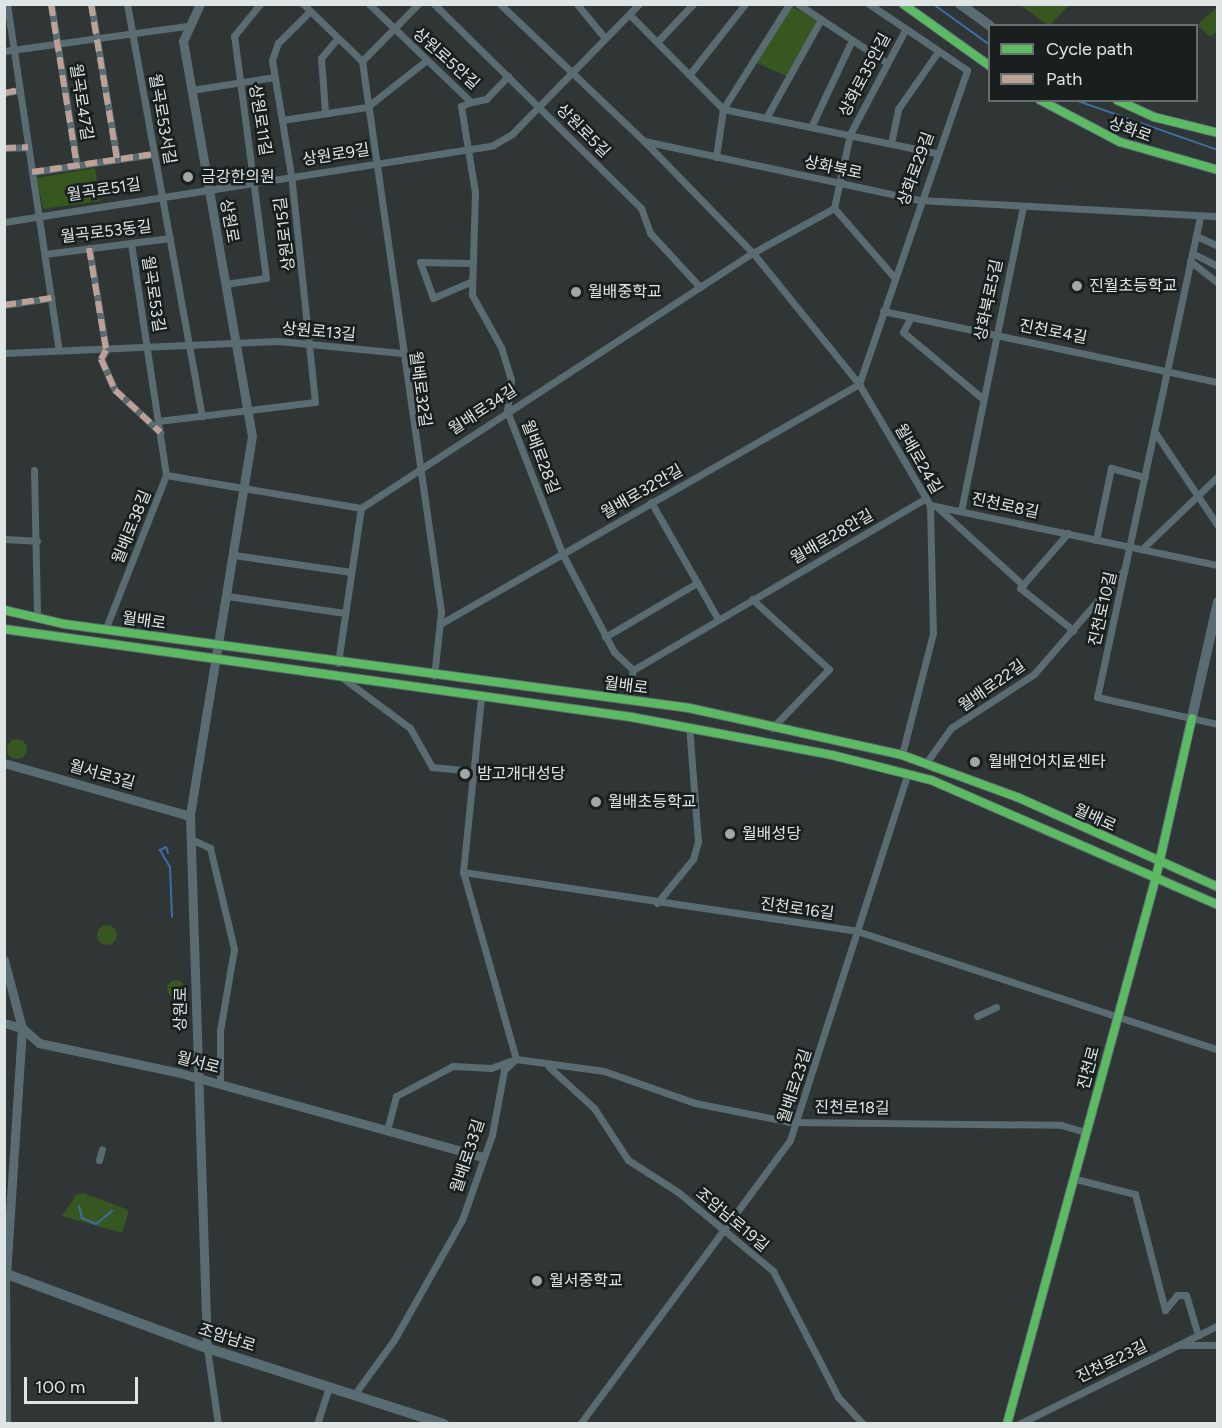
<!DOCTYPE html>
<html>
<head>
<meta charset="utf-8">
<style>
	body { margin:0 }
	#map { position:relative; width:1222px; height:1428px; overflow:hidden; background:#303535; font-family:Figtree,"Noto Sans KR",sans-serif }
	div>[style] { position:absolute }
	[style*='--x'] { left:calc(var(--x)*1px); top:calc(var(--y)*1px); width:calc(var(--w)*1px); rotate:calc(var(--a)*1deg) }
	.green>* { inset:0; background:#375720 }
	.round { border-radius:50% }
	.stream>* { height:2px; margin:-1px; padding:0 1px; transform-origin:1px; border-radius:1px; background:#3f6da6 }
	.minor>* { height:7px; margin:-3.5px; padding:0 3.5px; transform-origin:3.5px; border-radius:3.5px; background:#5a6c71 }
	.tertiary>* { height:9px; margin:-4.5px; padding:0 4.5px; transform-origin:4.5px; border-radius:4.5px; background:#5a6c71 }
	.secondary>* { height:10px; margin:-5px; padding:0 5px; transform-origin:5px; border-radius:5px; background:#596c74 }
	.primary>* { height:10px; margin:-5px; padding:0 5px; transform-origin:5px; border-radius:5px; background:#5e6d71 }
	.quiet>* { height:6px; margin-top:-3px; transform-origin:0; background:repeating-linear-gradient(90deg,#bda197 0 12px,transparent 0 18px) }
	.cycleway>* { height:8px; margin:-4px; padding:0 4px; transform-origin:4px; border-radius:4px; background:#5cba63 }
	.dots>* { width:16px; height:16px; translate:-50% -50%; box-sizing:border-box; border:3px solid #191e1e; border-radius:50% }
	span { translate:-50% -50%; white-space:nowrap; text-align:center; line-height:1.15; -webkit-text-stroke:5px #191e1e; paint-order:stroke }
	.street-label { font-size:16px; color:#dfe5e5 }
	.poi-label { font-size:16px; color:#dfe5e5 }
	.left { translate:0 -50%; text-align:left }
	.frame { position:absolute; inset:0; border:6px solid #dfe5e5; pointer-events:none }
	.legend { position:absolute; left:988px; top:24px; width:210px; height:78px; box-sizing:border-box; background:#191e1e; border:2px solid #686e6e; margin:0; padding:8px 10px; list-style:none; font-size:18px; color:#dfe5e5 }
	.legend li { display:flex; align-items:center; gap:12px; height:30px }
	.legend b { width:30px; border:2px solid #686e6e }
	.scale { position:absolute; left:24px; top:1377px; width:114px; height:27px; box-sizing:border-box; border:3px solid #dfe5e5; border-top:0; padding-left:8px; font-size:18px; line-height:21px; white-space:nowrap; color:#dfe5e5; -webkit-text-stroke:4px #191e1e; paint-order:stroke }
</style>
</head>
<body>
<div id="map">
	<div class="green">
		<i style="clip-path:polygon(1020px 5px,1069px 5px,1049px 26px)"></i>
		<i style="clip-path:polygon(792px 6px,817px 21px,786px 76px,757px 63px)"></i>
		<i style="clip-path:polygon(1217px 7px,1217px 31px,1211px 37px,1197px 25px)"></i>
		<i style="clip-path:polygon(95px 168px,100px 201px,43px 209px,37px 178px)"></i>
		<i class="round" style="left:7px;top:739px;width:20px;height:20px"></i>
		<i class="round" style="left:97px;top:925px;width:20px;height:20px"></i>
		<i class="round" style="left:167px;top:980px;width:18px;height:18px"></i>
		<i style="clip-path:polygon(83px 1193px,129px 1210px,122px 1233px,62px 1216px,76px 1195px)"></i>
	</div>
	<div class="stream">
		<i style="--x:933;--y:4;--w:70;--a:35.7"></i>
		<i style="--x:1075;--y:100;--w:151;--a:19.3"></i>
		<i style="--x:168;--y:853;--w:6;--a:-108"></i>
		<i style="--x:166;--y:847;--w:7;--a:153"></i>
		<i style="--x:160;--y:850;--w:20;--a:60"></i>
		<i style="--x:170;--y:867;--w:50;--a:87.7"></i>
		<i style="--x:79;--y:1206;--w:12;--a:76"></i>
		<i style="--x:82;--y:1218;--w:15;--a:23"></i>
		<i style="--x:96;--y:1224;--w:21;--a:-39"></i>
	</div>
	<div class="minor">
		<i style="--x:7;--y:4;--w:350;--a:81.5"></i>
		<i style="--x:51;--y:4;--w:164;--a:80.9"></i>
		<i style="--x:91;--y:4;--w:157;--a:80.5"></i>
		<i style="--x:127;--y:4;--w:419;--a:79.7"></i>
		<i style="--x:303;--y:4;--w:82;--a:44"></i>
		<i style="--x:362;--y:61;--w:557;--a:81.84"></i>
		<i style="--x:441;--y:612;--w:64;--a:96.2"></i>
		<i style="--x:369;--y:4;--w:141;--a:43.9"></i>
		<i style="--x:471;--y:102;--w:15;--a:-11"></i>
		<i style="--x:486;--y:99;--w:32;--a:-46"></i>
		<i style="--x:434;--y:4;--w:291;--a:44.6"></i>
		<i style="--x:641;--y:208;--w:27;--a:70"></i>
		<i style="--x:650;--y:233;--w:74;--a:47.2"></i>
		<i style="--x:500;--y:4;--w:199;--a:43.6"></i>
		<i style="--x:644;--y:141;--w:281;--a:12.1"></i>
		<i style="--x:919;--y:200;--w:299;--a:3.1"></i>
		<i style="--x:577;--y:4;--w:43;--a:50.7"></i>
		<i style="--x:798;--y:4;--w:103;--a:33.5"></i>
		<i style="--x:630;--y:15;--w:132;--a:45.3"></i>
		<i style="--x:723;--y:109;--w:217;--a:11.7"></i>
		<i style="--x:657;--y:42;--w:52;--a:-46.5"></i>
		<i style="--x:4;--y:51;--w:185;--a:-7.8"></i>
		<i style="--x:362;--y:61;--w:80;--a:-45.5"></i>
		<i style="--x:689;--y:75;--w:90;--a:-51.7"></i>
		<i style="--x:191;--y:90;--w:85;--a:-8.8"></i>
		<i style="--x:4;--y:93;--w:16;--a:-11"></i>
		<i style="--x:471;--y:102;--w:11;--a:158"></i>
		<i style="--x:461;--y:106;--w:87;--a:80.8"></i>
		<i style="--x:475;--y:192;--w:103;--a:91.7"></i>
		<i style="--x:472;--y:295;--w:60;--a:60.9"></i>
		<i style="--x:501;--y:347;--w:34;--a:73"></i>
		<i style="--x:511;--y:379;--w:32;--a:97"></i>
		<i style="--x:507;--y:411;--w:152;--a:68.8"></i>
		<i style="--x:562;--y:553;--w:112;--a:62.3"></i>
		<i style="--x:614;--y:652;--w:26;--a:43"></i>
		<i style="--x:325;--y:112;--w:54;--a:-94.2"></i>
		<i style="--x:321;--y:58;--w:26;--a:-50"></i>
		<i style="--x:766;--y:118;--w:113;--a:-60.9"></i>
		<i style="--x:282;--y:120;--w:86;--a:-8.7"></i>
		<i style="--x:367;--y:107;--w:76;--a:-38.1"></i>
		<i style="--x:811;--y:127;--w:96;--a:-64.8"></i>
		<i style="--x:645;--y:142;--w:155;--a:45.8"></i>
		<i style="--x:753;--y:253;--w:169;--a:51"></i>
		<i style="--x:859;--y:384;--w:140;--a:59.6"></i>
		<i style="--x:930;--y:505;--w:128;--a:88.7"></i>
		<i style="--x:933;--y:633;--w:126;--a:104.3"></i>
		<i style="--x:891;--y:143;--w:35;--a:-78"></i>
		<i style="--x:898;--y:109;--w:68;--a:-55.1"></i>
		<i style="--x:4;--y:148;--w:24;--a:-2"></i>
		<i style="--x:716;--y:157;--w:49;--a:-81.7"></i>
		<i style="--x:723;--y:109;--w:124;--a:-57.8"></i>
		<i style="--x:32;--y:172;--w:123;--a:-8.4"></i>
		<i style="--x:834;--y:208;--w:76;--a:-77.8"></i>
		<i style="--x:850;--y:134;--w:118;--a:-62.1"></i>
		<i style="--x:834;--y:208;--w:91;--a:49"></i>
		<i style="--x:1200;--y:217;--w:491;--a:102.1"></i>
		<i style="--x:1097;--y:697;--w:124;--a:12.6"></i>
		<i style="--x:4;--y:222;--w:495;--a:-8.9"></i>
		<i style="--x:493;--y:145;--w:22;--a:-30"></i>
		<i style="--x:512;--y:134;--w:182;--a:-45.7"></i>
		<i style="--x:1196;--y:236;--w:24;--a:24"></i>
		<i style="--x:89;--y:248;--w:103;--a:80.5"></i>
		<i style="--x:106;--y:350;--w:10;--a:119"></i>
		<i style="--x:101;--y:359;--w:34;--a:66"></i>
		<i style="--x:115;--y:390;--w:62;--a:43"></i>
		<i style="--x:1192;--y:253;--w:29;--a:27"></i>
		<i style="--x:45;--y:254;--w:126;--a:-7.3"></i>
		<i style="--x:1190;--y:261;--w:36;--a:38"></i>
		<i style="--x:470;--y:263;--w:50;--a:-178.9"></i>
		<i style="--x:420;--y:262;--w:38;--a:70"></i>
		<i style="--x:433;--y:298;--w:40;--a:-23.4"></i>
		<i style="--x:225;--y:284;--w:41;--a:-8.3"></i>
		<i style="--x:266;--y:278;--w:244;--a:-97.5"></i>
		<i style="--x:234;--y:36;--w:41;--a:-50.9"></i>
		<i style="--x:4;--y:305;--w:48;--a:-8.5"></i>
		<i style="--x:883;--y:311;--w:342;--a:12"></i>
		<i style="--x:911;--y:317;--w:17;--a:118"></i>
		<i style="--x:903;--y:332;--w:104;--a:39.9"></i>
		<i style="--x:4;--y:353;--w:275;--a:-2.5"></i>
		<i style="--x:279;--y:341;--w:123;--a:5.6"></i>
		<i style="--x:158;--y:421;--w:158;--a:-6.9"></i>
		<i style="--x:315;--y:402;--w:228;--a:-96"></i>
		<i style="--x:291;--y:175;--w:117;--a:-99.4"></i>
		<i style="--x:272;--y:60;--w:18;--a:-71"></i>
		<i style="--x:278;--y:43;--w:45;--a:-45"></i>
		<i style="--x:1154;--y:431;--w:115;--a:56"></i>
		<i style="--x:34;--y:470;--w:148;--a:88.8"></i>
		<i style="--x:166;--y:475;--w:198;--a:9.6"></i>
		<i style="--x:651;--y:502;--w:135;--a:60.2"></i>
		<i style="--x:930;--y:505;--w:294;--a:11.8"></i>
		<i style="--x:938;--y:508;--w:115;--a:42.2"></i>
		<i style="--x:961;--y:511;--w:311;--a:-78.5"></i>
		<i style="--x:1068;--y:533;--w:73;--a:131.1"></i>
		<i style="--x:1020;--y:588;--w:68;--a:38.4"></i>
		<i style="--x:4;--y:539;--w:33;--a:3"></i>
		<i style="--x:1096;--y:540;--w:74;--a:-78.2"></i>
		<i style="--x:1111;--y:468;--w:35;--a:15"></i>
		<i style="--x:1142;--y:549;--w:105;--a:-43.8"></i>
		<i style="--x:234;--y:555;--w:118;--a:8.3"></i>
		<i style="--x:227;--y:596;--w:119;--a:8.2"></i>
		<i style="--x:752;--y:599;--w:104;--a:42.3"></i>
		<i style="--x:829;--y:669;--w:82;--a:134"></i>
		<i style="--x:440;--y:624;--w:483;--a:-29.8"></i>
		<i style="--x:859;--y:384;--w:332;--a:-71"></i>
		<i style="--x:967;--y:70;--w:118;--a:-146"></i>
		<i style="--x:105;--y:630;--w:167;--a:-68.5"></i>
		<i style="--x:166;--y:475;--w:235;--a:-98.6"></i>
		<i style="--x:605;--y:637;--w:107;--a:-30.4"></i>
		<i style="--x:338;--y:663;--w:157;--a:-81.6"></i>
		<i style="--x:361;--y:508;--w:463;--a:-33.1"></i>
		<i style="--x:749;--y:255;--w:97;--a:-28.9"></i>
		<i style="--x:633;--y:670;--w:340;--a:-30.4"></i>
		<i style="--x:344;--y:679;--w:82;--a:36.6"></i>
		<i style="--x:410;--y:728;--w:45;--a:60.6"></i>
		<i style="--x:432;--y:767;--w:41;--a:5.6"></i>
		<i style="--x:628;--y:700;--w:30;--a:-81"></i>
		<i style="--x:926;--y:763;--w:43;--a:-54.5"></i>
		<i style="--x:951;--y:728;--w:99;--a:-33"></i>
		<i style="--x:1034;--y:674;--w:138;--a:-49.1"></i>
		<i style="--x:193;--y:840;--w:19;--a:25"></i>
		<i style="--x:210;--y:848;--w:104;--a:76.6"></i>
		<i style="--x:234;--y:949;--w:83;--a:99.7"></i>
		<i style="--x:220;--y:1031;--w:53;--a:90"></i>
		<i style="--x:463;--y:872;--w:398;--a:8.5"></i>
		<i style="--x:857;--y:931;--w:380;--a:18.2"></i>
		<i style="--x:657;--y:903;--w:57;--a:-50.7"></i>
		<i style="--x:693;--y:859;--w:18;--a:-74"></i>
		<i style="--x:698;--y:842;--w:116;--a:-94.4"></i>
		<i style="--x:977;--y:1016;--w:21;--a:-25"></i>
		<i style="--x:549;--y:1067;--w:61;--a:42.3"></i>
		<i style="--x:594;--y:1108;--w:62;--a:56.8"></i>
		<i style="--x:628;--y:1160;--w:59;--a:32.6"></i>
		<i style="--x:678;--y:1192;--w:124;--a:39.7"></i>
		<i style="--x:773;--y:1271;--w:142;--a:62.7"></i>
		<i style="--x:838;--y:1397;--w:37;--a:47"></i>
		<i style="--x:387;--y:1130;--w:35;--a:-75"></i>
		<i style="--x:396;--y:1096;--w:64;--a:-27.8"></i>
		<i style="--x:453;--y:1066;--w:38;--a:3"></i>
		<i style="--x:491;--y:1068;--w:27;--a:-20"></i>
		<i style="--x:516;--y:1059;--w:89;--a:7.8"></i>
		<i style="--x:604;--y:1071;--w:96;--a:19.4"></i>
		<i style="--x:695;--y:1103;--w:97;--a:11.3"></i>
		<i style="--x:790;--y:1122;--w:271;--a:0.6"></i>
		<i style="--x:1061;--y:1125;--w:25;--a:16"></i>
		<i style="--x:99;--y:1160;--w:11;--a:-75"></i>
		<i style="--x:1072;--y:1178;--w:65;--a:14.3"></i>
		<i style="--x:1135;--y:1194;--w:120;--a:75.5"></i>
		<i style="--x:1165;--y:1310;--w:19;--a:-51"></i>
		<i style="--x:1177;--y:1295;--w:9;--a:0"></i>
		<i style="--x:1186;--y:1295;--w:42;--a:73.3"></i>
		<i style="--x:6;--y:1273;--w:151;--a:89.6"></i>
		<i style="--x:1181;--y:1345;--w:37;--a:0"></i>
		<i style="--x:207;--y:1348;--w:77;--a:81.8"></i>
		<i style="--x:354;--y:1395;--w:68;--a:-54"></i>
		<i style="--x:394;--y:1340;--w:138;--a:-60.5"></i>
		<i style="--x:462;--y:1220;--w:90;--a:-70.6"></i>
		<i style="--x:492;--y:1135;--w:66;--a:-79.5"></i>
		<i style="--x:504;--y:1070;--w:16;--a:-43"></i>
		<i style="--x:516;--y:1059;--w:194;--a:-105.8"></i>
		<i style="--x:463;--y:872;--w:176;--a:-84.1"></i>
		<i style="--x:317;--y:1424;--w:39;--a:-72"></i>
		<i style="--x:580;--y:1424;--w:353;--a:-53.5"></i>
		<i style="--x:790;--y:1140;--w:386;--a:-72.2"></i>
		<i style="--x:1019;--y:1424;--w:222;--a:-26.4"></i>
	</div>
	<div class="tertiary">
		<i style="--x:200;--y:4;--w:41;--a:114.7"></i>
		<i style="--x:183;--y:41;--w:401;--a:80.1"></i>
		<i style="--x:252;--y:436;--w:385;--a:99.3"></i>
		<i style="--x:190;--y:816;--w:532;--a:88.17"></i>
		<i style="--x:4;--y:763;--w:193;--a:15.9"></i>
		<i style="--x:4;--y:960;--w:70;--a:75.2"></i>
		<i style="--x:22;--y:1028;--w:246;--a:93.7"></i>
		<i style="--x:4;--y:1023;--w:19;--a:16"></i>
		<i style="--x:22;--y:1028;--w:23;--a:41"></i>
		<i style="--x:39;--y:1043;--w:144;--a:12"></i>
		<i style="--x:180;--y:1073;--w:313;--a:15.5"></i>
	</div>
	<div class="secondary">
		<i style="--x:903;--y:4;--w:107;--a:35.5"></i>
		<i style="--x:960;--y:4;--w:37;--a:36"></i>
		<i style="--x:1040;--y:100;--w:90;--a:27.7"></i>
		<i style="--x:1120;--y:142;--w:102;--a:15.9"></i>
		<i style="--x:1117;--y:100;--w:41;--a:24.7"></i>
		<i style="--x:1154;--y:117;--w:66;--a:14"></i>
		<i style="--x:4;--y:1273;--w:216;--a:20.3"></i>
		<i style="--x:207;--y:1348;--w:249;--a:17.8"></i>
		<i style="--x:1007;--y:1424;--w:567;--a:-74.76"></i>
		<i style="--x:1156;--y:877;--w:282;--a:-77.3"></i>
	</div>
	<div class="primary">
		<i style="--x:4;--y:610;--w:62;--a:13.1"></i>
		<i style="--x:64;--y:624;--w:631;--a:7.65"></i>
		<i style="--x:689;--y:708;--w:218;--a:12.4"></i>
		<i style="--x:902;--y:755;--w:122;--a:20.1"></i>
		<i style="--x:1017;--y:797;--w:220;--a:24.1"></i>
		<i style="--x:4;--y:629;--w:633;--a:7.99"></i>
		<i style="--x:631;--y:717;--w:205;--a:10.7"></i>
		<i style="--x:832;--y:755;--w:102;--a:14.2"></i>
		<i style="--x:931;--y:780;--w:313;--a:23.5"></i>
	</div>
	<div class="quiet">
		<i style="--x:51;--y:4;--w:164;--a:80.9"></i>
		<i style="--x:91;--y:4;--w:157;--a:80.5"></i>
		<i style="--x:4;--y:93;--w:16;--a:-11"></i>
		<i style="--x:4;--y:148;--w:24;--a:-2"></i>
		<i style="--x:32;--y:172;--w:123;--a:-8.4"></i>
		<i style="--x:89;--y:248;--w:103;--a:80.5"></i>
		<i style="--x:106;--y:350;--w:10;--a:119"></i>
		<i style="--x:101;--y:359;--w:34;--a:66"></i>
		<i style="--x:115;--y:390;--w:62;--a:43"></i>
		<i style="--x:4;--y:305;--w:48;--a:-8.5"></i>
	</div>
	<div class="cycleway">
		<i style="--x:903;--y:4;--w:107;--a:35.5"></i>
		<i style="--x:1040;--y:100;--w:90;--a:27.7"></i>
		<i style="--x:1120;--y:142;--w:102;--a:15.9"></i>
		<i style="--x:1117;--y:100;--w:41;--a:24.7"></i>
		<i style="--x:1154;--y:117;--w:66;--a:14"></i>
		<i style="--x:4;--y:610;--w:62;--a:13.1"></i>
		<i style="--x:64;--y:624;--w:631;--a:7.65"></i>
		<i style="--x:689;--y:708;--w:218;--a:12.4"></i>
		<i style="--x:902;--y:755;--w:122;--a:20.1"></i>
		<i style="--x:1017;--y:797;--w:220;--a:24.1"></i>
		<i style="--x:4;--y:629;--w:633;--a:7.99"></i>
		<i style="--x:631;--y:717;--w:205;--a:10.7"></i>
		<i style="--x:832;--y:755;--w:102;--a:14.2"></i>
		<i style="--x:931;--y:780;--w:313;--a:23.5"></i>
		<i style="--x:1007;--y:1424;--w:567;--a:-74.76"></i>
		<i style="--x:1156;--y:877;--w:163;--a:-77.2"></i>
	</div>
	<div class="dots">
		<i style="left:188px;top:177px;background:#a2a7a7"></i>
		<i style="left:1077px;top:286px;background:#a2a7a7"></i>
		<i style="left:576px;top:292px;background:#a2a7a7"></i>
		<i style="left:975px;top:762px;background:#a2a7a7"></i>
		<i style="left:465px;top:774px;background:#a2a7a7"></i>
		<i style="left:596px;top:802px;background:#a2a7a7"></i>
		<i style="left:730px;top:834px;background:#a2a7a7"></i>
		<i style="left:537px;top:1281px;background:#a2a7a7"></i>
	</div>
	<div class="street-label">
		<span style="left:446px;top:59px;rotate:42deg">상원로5안길</span>
		<span style="left:865px;top:75px;rotate:-62deg">상화로35안길</span>
		<span style="left:81px;top:102px;rotate:81deg">월곡로47길</span>
		<span style="left:162px;top:119px;rotate:80deg">월곡로53서길</span>
		<span style="left:260px;top:120px;rotate:81deg">상원로11길</span>
		<span style="left:1130px;top:130px;rotate:20deg">상화로</span>
		<span style="left:583px;top:131px;rotate:45deg">상원로5길</span>
		<span style="left:336px;top:155px;rotate:-9deg">상원로9길</span>
		<span style="left:833px;top:168px;rotate:12deg">상화북로</span>
		<span style="left:916px;top:169px;rotate:-70deg">상화로29길</span>
		<span style="left:104px;top:190px;rotate:-9deg">월곡로51길</span>
		<span style="left:229px;top:221px;rotate:80deg">상원로</span>
		<span style="left:106px;top:232px;rotate:-7deg">월곡로53동길</span>
		<span style="left:285px;top:234px;rotate:-97deg">상원로15길</span>
		<span style="left:153px;top:294px;rotate:81deg">월곡로53길</span>
		<span style="left:989px;top:300px;rotate:-78deg">상화북로5길</span>
		<span style="left:319px;top:332px;rotate:5deg">상원로13길</span>
		<span style="left:1053px;top:332px;rotate:11deg">진천로4길</span>
		<span style="left:420px;top:389px;rotate:82deg">월배로32길</span>
		<span style="left:483px;top:410px;rotate:-33deg">월배로34길</span>
		<span style="left:540px;top:457px;rotate:69deg">월배로28길</span>
		<span style="left:918px;top:459px;rotate:60deg">월배로24길</span>
		<span style="left:642px;top:492px;rotate:-30deg">월배로32안길</span>
		<span style="left:1005px;top:506px;rotate:12deg">진천로8길</span>
		<span style="left:132px;top:527px;rotate:-68deg">월배로38길</span>
		<span style="left:832px;top:537px;rotate:-30deg">월배로28안길</span>
		<span style="left:1103px;top:609px;rotate:-77deg">진천로10길</span>
		<span style="left:144px;top:621px;rotate:8deg">월배로</span>
		<span style="left:626px;top:686px;rotate:7deg">월배로</span>
		<span style="left:992px;top:686px;rotate:-35deg">월배로22길</span>
		<span style="left:102px;top:775px;rotate:16deg">월서로3길</span>
		<span style="left:1095px;top:818px;rotate:24deg">월배로</span>
		<span style="left:797px;top:909px;rotate:8deg">진천로16길</span>
		<span style="left:181px;top:1009px;rotate:-89deg">상원로</span>
		<span style="left:198px;top:1063px;rotate:15deg">월서로</span>
		<span style="left:1089px;top:1068px;rotate:-75deg">진천로</span>
		<span style="left:795px;top:1086px;rotate:-72deg">월배로23길</span>
		<span style="left:852px;top:1108px;rotate:1deg">진천로18길</span>
		<span style="left:468px;top:1156px;rotate:-72deg">월배로33길</span>
		<span style="left:732px;top:1220px;rotate:40deg">조암남로19길</span>
		<span style="left:227px;top:1338px;rotate:18deg">조암남로</span>
		<span style="left:1112px;top:1362px;rotate:-26deg">진천로23길</span>
	</div>
	<div class="poi-label">
		<span class="left" style="left:201px;top:177px">금강한의원</span>
		<span class="left" style="left:1089px;top:286px">진월초등학교</span>
		<span class="left" style="left:588px;top:292px">월배중학교</span>
		<span class="left" style="left:988px;top:762px">월배언어치료센타</span>
		<span class="left" style="left:477px;top:774px">밤고개대성당</span>
		<span class="left" style="left:608px;top:802px">월배초등학교</span>
		<span class="left" style="left:742px;top:834px">월배성당</span>
		<span class="left" style="left:549px;top:1281px">월서중학교</span>
	</div>
	<div class="frame"></div>
	<ul class="legend">
	<li><b style="height:8px;background:#5cba63"></b>Cycle path</li>
	<li><b style="height:8px;background:#bda197"></b>Path</li>
	</ul>
	<div class="scale">100 m</div>
</div>
</body>
</html>
